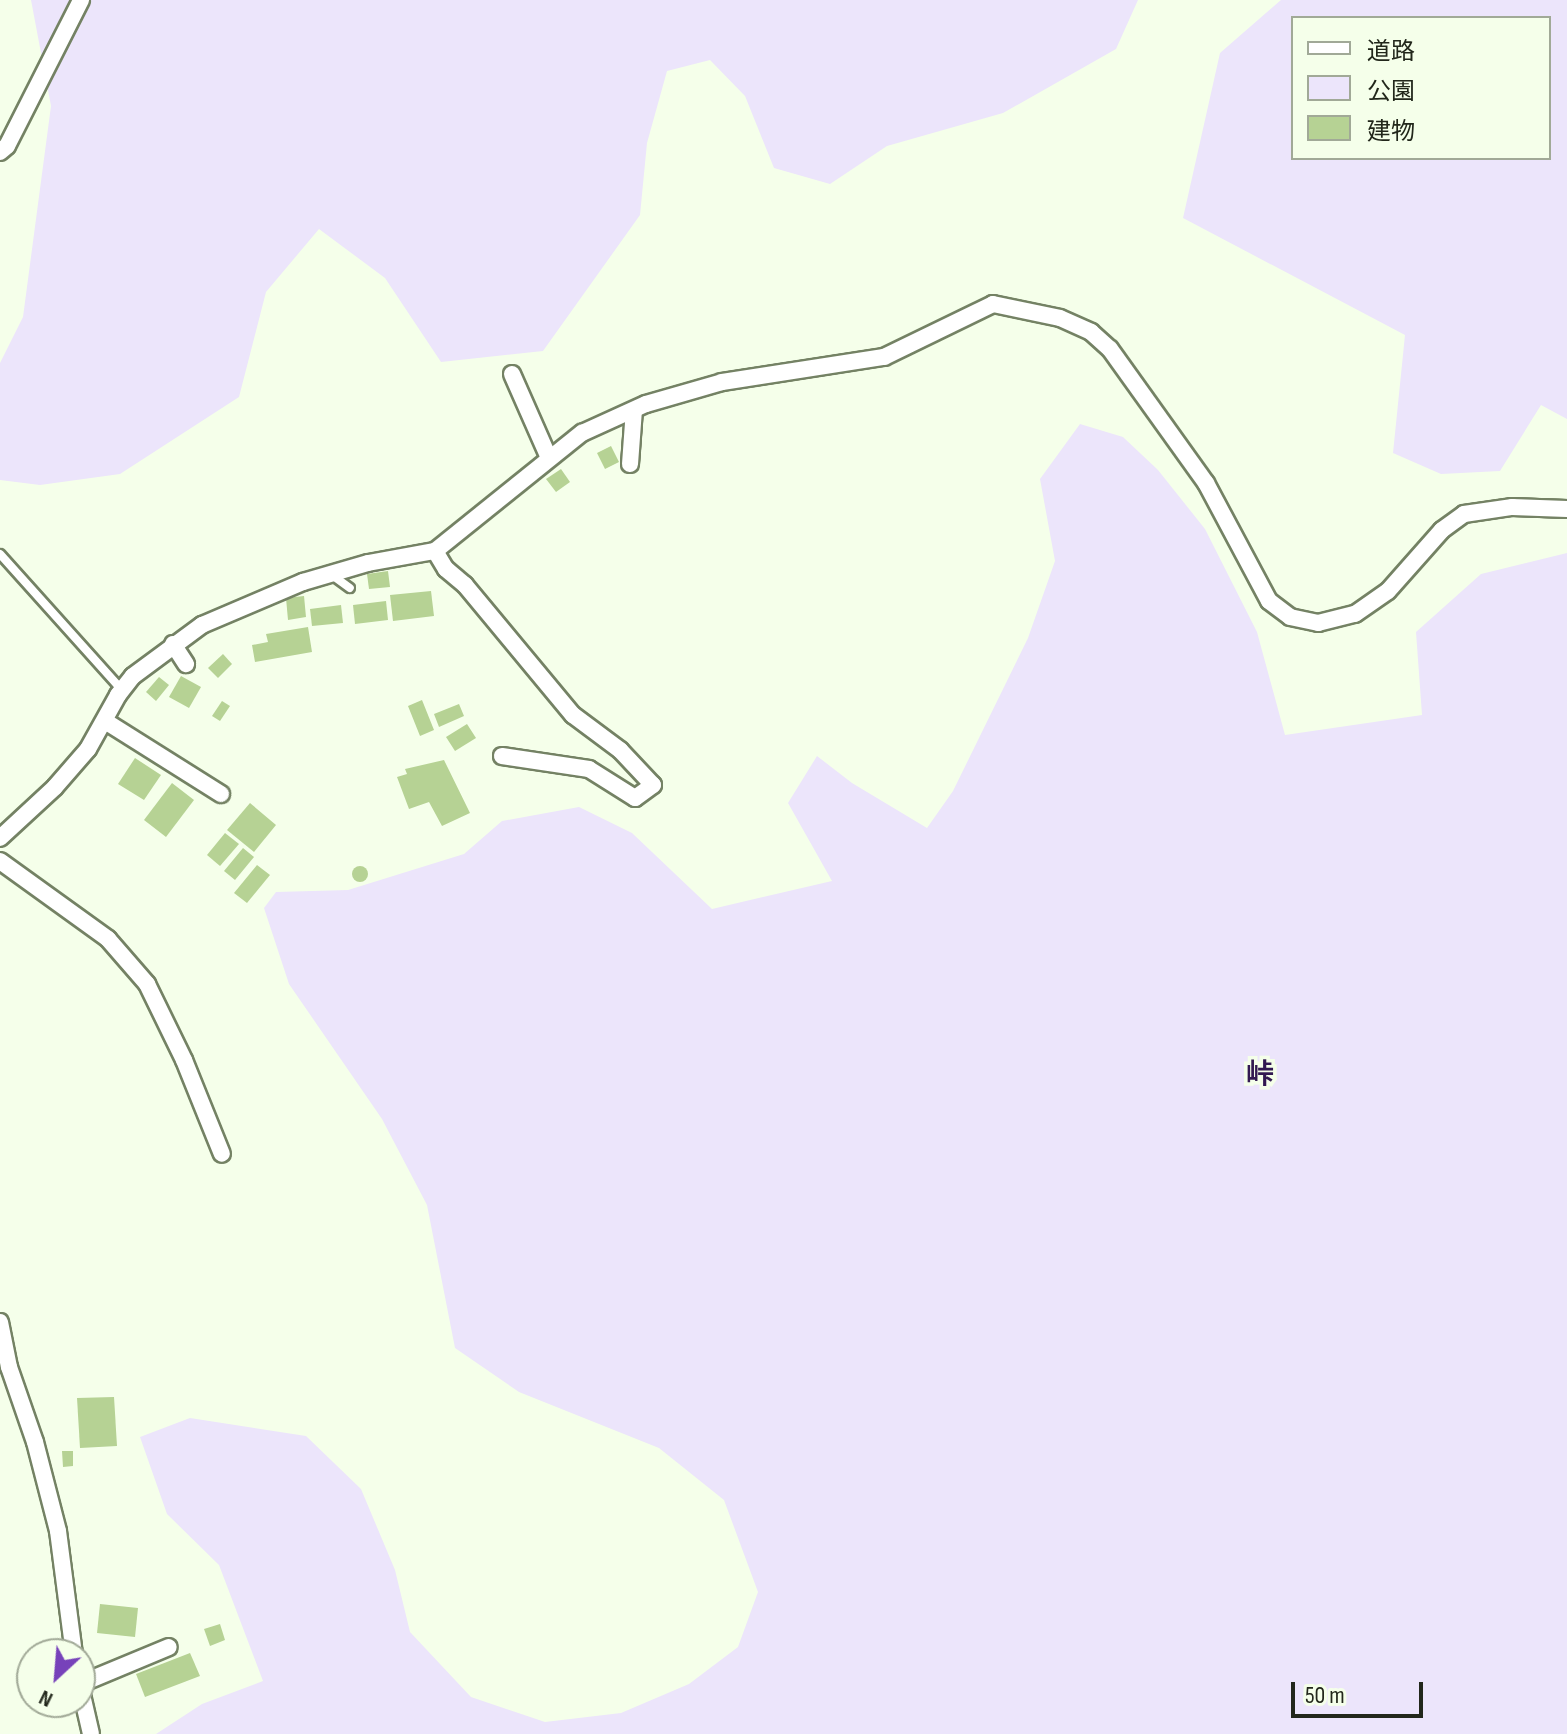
<!DOCTYPE html>
<html>
<head>
<meta charset="utf-8">
<style>
	body { margin:0 }
	#map { position:relative; width:1567px; height:1734px; overflow:hidden; background:#f5ffea; font-family:"Sofia Sans Condensed","Noto Sans JP",sans-serif }
	div>[style] { position:absolute }
	[style*='--x'] { left:calc(var(--x)*1px); top:calc(var(--y)*1px); width:calc(var(--w)*1px); rotate:calc(var(--a)*1deg) }
	.green>* { inset:0; background:#ece5fb }
	.building>* { inset:0; background:#b6d294 }
	.round { border-radius:50% }
	.roads { filter:drop-shadow(2px 0 #748264) drop-shadow(-2px 0 #748264) drop-shadow(0 2px #748264) drop-shadow(0 -2px #748264) }
	.lane>* { height:8px; margin:-4px; padding:0 4px; transform-origin:4px; border-radius:4px; background:#fff }
	.street>* { height:16px; margin:-8px; padding:0 8px; transform-origin:8px; border-radius:8px; background:#fff }
	span { translate:-50% -50%; white-space:nowrap; text-align:center; line-height:1.15; -webkit-text-stroke:7px #f5ffea; paint-order:stroke }
	.quarter-label { font-size:28px; color:#321952; font-weight:700 }
	.legend { position:absolute; left:1291px; top:16px; width:260px; height:144px; box-sizing:border-box; background:#f5ffea; border:2px solid #a1a997; margin:0; padding:10px 14px; list-style:none; font-size:24px; color:#22271b }
	.legend li { display:flex; align-items:center; gap:16px; height:40px }
	.legend b { width:40px; border:2px solid #a1a997 }
	.north { position:absolute; left:16px; top:1638px; width:80px; height:80px; box-sizing:border-box; background:#f5ffea; border:2px solid #a1a997; border-radius:50%; rotate:206deg; font-size:22px; font-weight:700; line-height:32px; text-align:center; color:#22271b }
	.north::after { content:''; display:block; margin:auto; width:28px; height:36px; background:#7742ba; clip-path:polygon(50% 0,100% 100%,50% 72%,0 100%) }
	.scale { position:absolute; left:1291px; top:1682px; width:132px; height:36px; box-sizing:border-box; border:4px solid #22271b; border-top:0; padding-left:10px; font-size:24px; line-height:28px; white-space:nowrap; color:#22271b; -webkit-text-stroke:6px #f5ffea; paint-order:stroke }
</style>
</head>
<body>
<div id="map">
	<div class="green">
		<i style="clip-path:polygon(31px 0,1138px 0,1116px 49px,1003px 113px,887px 146px,830px 184px,774px 168px,745px 96px,710px 60px,667px 71px,647px 143px,640px 215px,543px 351px,441px 362px,385px 278px,319px 229px,266px 292px,239px 397px,120px 474px,40px 485px,0 480px,0 363px,23px 317px,51px 106px)"></i>
		<i style="clip-path:polygon(evenodd,1281px 0,1567px 0,1567px 419px,1541px 405px,1500px 471px,1441px 474px,1393px 453px,1405px 335px,1183px 218px,1220px 53px,1281px 0,1549px 18px,1549px 158px,1293px 158px,1293px 18px,1549px 18px)"></i>
		<i style="clip-path:polygon(1080px 424px,1123px 437px,1158px 470px,1205px 529px,1257px 632px,1285px 735px,1422px 715px,1416px 632px,1481px 574px,1567px 553px,1567px 1734px,156px 1734px,202px 1704px,263px 1681px,219px 1565px,167px 1514px,140px 1437px,190px 1418px,306px 1436px,361px 1489px,395px 1570px,410px 1632px,471px 1697px,545px 1722px,621px 1713px,689px 1684px,738px 1647px,758px 1592px,724px 1500px,659px 1448px,519px 1392px,455px 1348px,427px 1205px,382px 1119px,289px 984px,264px 908px,276px 892px,348px 890px,464px 854px,502px 821px,579px 807px,632px 833px,712px 909px,832px 881px,788px 803px,817px 756px,852px 783px,927px 828px,953px 791px,1028px 638px,1055px 561px,1040px 479px)"></i>
	</div>
	<div class="building">
		<i style="clip-path:polygon(611px 446px,619px 462px,605px 469px,597px 453px)"></i>
		<i style="clip-path:polygon(561px 469px,570px 482px,556px 492px,546px 479px)"></i>
		<i style="clip-path:polygon(388px 571px,390px 587px,369px 589px,367px 574px)"></i>
		<i style="clip-path:polygon(431px 591px,434px 616px,393px 621px,390px 595px)"></i>
		<i style="clip-path:polygon(304px 596px,306px 617px,288px 620px,286px 598px)"></i>
		<i style="clip-path:polygon(386px 601px,388px 620px,355px 624px,353px 605px)"></i>
		<i style="clip-path:polygon(341px 605px,343px 623px,312px 626px,310px 609px)"></i>
		<i style="clip-path:polygon(308px 627px,312px 652px,255px 662px,252px 645px,268px 642px,266px 634px)"></i>
		<i style="clip-path:polygon(223px 654px,232px 664px,218px 678px,208px 668px)"></i>
		<i style="clip-path:polygon(181px 676px,201px 687px,189px 708px,169px 697px)"></i>
		<i style="clip-path:polygon(159px 677px,169px 685px,156px 701px,146px 692px)"></i>
		<i style="clip-path:polygon(422px 700px,434px 730px,420px 736px,408px 706px)"></i>
		<i style="clip-path:polygon(222px 701px,230px 706px,220px 721px,212px 716px)"></i>
		<i style="clip-path:polygon(459px 704px,464px 716px,439px 727px,434px 714px)"></i>
		<i style="clip-path:polygon(467px 724px,476px 738px,455px 751px,446px 737px)"></i>
		<i style="clip-path:polygon(135px 758px,161px 775px,144px 800px,118px 784px)"></i>
		<i style="clip-path:polygon(444px 760px,470px 813px,442px 826px,429px 802px,409px 809px,397px 777px,407px 774px,405px 769px)"></i>
		<i style="clip-path:polygon(172px 783px,194px 800px,166px 837px,144px 820px)"></i>
		<i style="clip-path:polygon(250px 803px,276px 825px,254px 852px,227px 830px)"></i>
		<i style="clip-path:polygon(225px 833px,239px 844px,220px 866px,207px 855px)"></i>
		<i style="clip-path:polygon(243px 848px,254px 857px,235px 880px,224px 871px)"></i>
		<i style="clip-path:polygon(257px 865px,270px 875px,247px 903px,234px 893px)"></i>
		<i class="round" style="left:352px;top:866px;width:16px;height:16px"></i>
		<i style="clip-path:polygon(114px 1397px,117px 1446px,80px 1448px,77px 1398px)"></i>
		<i style="clip-path:polygon(62px 1451px,73px 1451px,73px 1466px,63px 1467px)"></i>
		<i style="clip-path:polygon(100px 1604px,138px 1608px,135px 1637px,97px 1633px)"></i>
		<i style="clip-path:polygon(220px 1624px,225px 1640px,210px 1646px,204px 1629px)"></i>
		<i style="clip-path:polygon(190px 1653px,200px 1676px,145px 1697px,136px 1674px)"></i>
	</div>
	<div class="roads">
		<div class="lane">
			<i style="--x:0;--y:554;--w:183;--a:48.1"></i>
			<i style="--x:332;--y:575;--w:22;--a:36"></i>
		</div>
		<div class="street">
			<i style="--x:0;--y:152;--w:9;--a:-41"></i>
			<i style="--x:7;--y:146;--w:164;--a:-63.1"></i>
			<i style="--x:512;--y:374;--w:92;--a:66.2"></i>
			<i style="--x:630;--y:464;--w:54;--a:-85.8"></i>
			<i style="--x:435;--y:551;--w:21;--a:59"></i>
			<i style="--x:446;--y:569;--w:25;--a:40"></i>
			<i style="--x:465;--y:585;--w:169;--a:50.3"></i>
			<i style="--x:573;--y:715;--w:59;--a:36.7"></i>
			<i style="--x:620;--y:750;--w:48;--a:46.7"></i>
			<i style="--x:653;--y:785;--w:22;--a:144"></i>
			<i style="--x:635;--y:798;--w:54;--a:-147.8"></i>
			<i style="--x:589;--y:769;--w:88;--a:-171.5"></i>
			<i style="--x:173;--y:644;--w:24;--a:57"></i>
			<i style="--x:105;--y:721;--w:137;--a:32.2"></i>
			<i style="--x:0;--y:838;--w:75;--a:-42.8"></i>
			<i style="--x:55;--y:787;--w:50;--a:-49"></i>
			<i style="--x:88;--y:749;--w:62;--a:-60.9"></i>
			<i style="--x:118;--y:695;--w:24;--a:-52"></i>
			<i style="--x:133;--y:676;--w:86;--a:-36.5"></i>
			<i style="--x:202;--y:625;--w:110;--a:-23.1"></i>
			<i style="--x:303;--y:582;--w:68;--a:-16.3"></i>
			<i style="--x:368;--y:563;--w:68;--a:-10.2"></i>
			<i style="--x:435;--y:551;--w:189;--a:-38.8"></i>
			<i style="--x:582;--y:433;--w:70;--a:-24.4"></i>
			<i style="--x:646;--y:404;--w:79;--a:-16.1"></i>
			<i style="--x:722;--y:382;--w:164;--a:-8.8"></i>
			<i style="--x:884;--y:357;--w:121;--a:-25.9"></i>
			<i style="--x:993;--y:304;--w:68;--a:11.8"></i>
			<i style="--x:1060;--y:318;--w:34;--a:24"></i>
			<i style="--x:1091;--y:332;--w:25;--a:42"></i>
			<i style="--x:1110;--y:349;--w:165;--a:54.4"></i>
			<i style="--x:1206;--y:483;--w:134;--a:61.9"></i>
			<i style="--x:1269;--y:601;--w:26;--a:37"></i>
			<i style="--x:1290;--y:617;--w:29;--a:12"></i>
			<i style="--x:1318;--y:623;--w:38;--a:-14"></i>
			<i style="--x:1355;--y:614;--w:40;--a:-34.9"></i>
			<i style="--x:1388;--y:591;--w:81;--a:-48.5"></i>
			<i style="--x:1442;--y:530;--w:27;--a:-36"></i>
			<i style="--x:1464;--y:514;--w:49;--a:-8.3"></i>
			<i style="--x:1512;--y:507;--w:55;--a:2.1"></i>
			<i style="--x:0;--y:861;--w:133;--a:35.8"></i>
			<i style="--x:108;--y:939;--w:60;--a:49.1"></i>
			<i style="--x:147;--y:984;--w:85;--a:64"></i>
			<i style="--x:184;--y:1060;--w:101;--a:68"></i>
			<i style="--x:0;--y:1322;--w:46;--a:78.7"></i>
			<i style="--x:9;--y:1367;--w:79;--a:70.9"></i>
			<i style="--x:35;--y:1442;--w:92;--a:75.5"></i>
			<i style="--x:58;--y:1531;--w:124;--a:82.6"></i>
			<i style="--x:80;--y:1684;--w:96;--a:-22.6"></i>
			<i style="--x:80;--y:1686;--w:49;--a:77.1"></i>
		</div>
	</div>
	<div class="quarter-label">
		<span style="left:1260px;top:1075px">峠</span>
	</div>
	<ul class="legend">
	<li><b style="height:10px;background:#fff"></b>道路</li>
	<li><b style="height:22px;background:#ece5fb"></b>公園</li>
	<li><b style="height:22px;background:#b6d294"></b>建物</li>
	</ul>
	<div class="north">N</div>
	<div class="scale">50 m</div>
</div>
</body>
</html>
